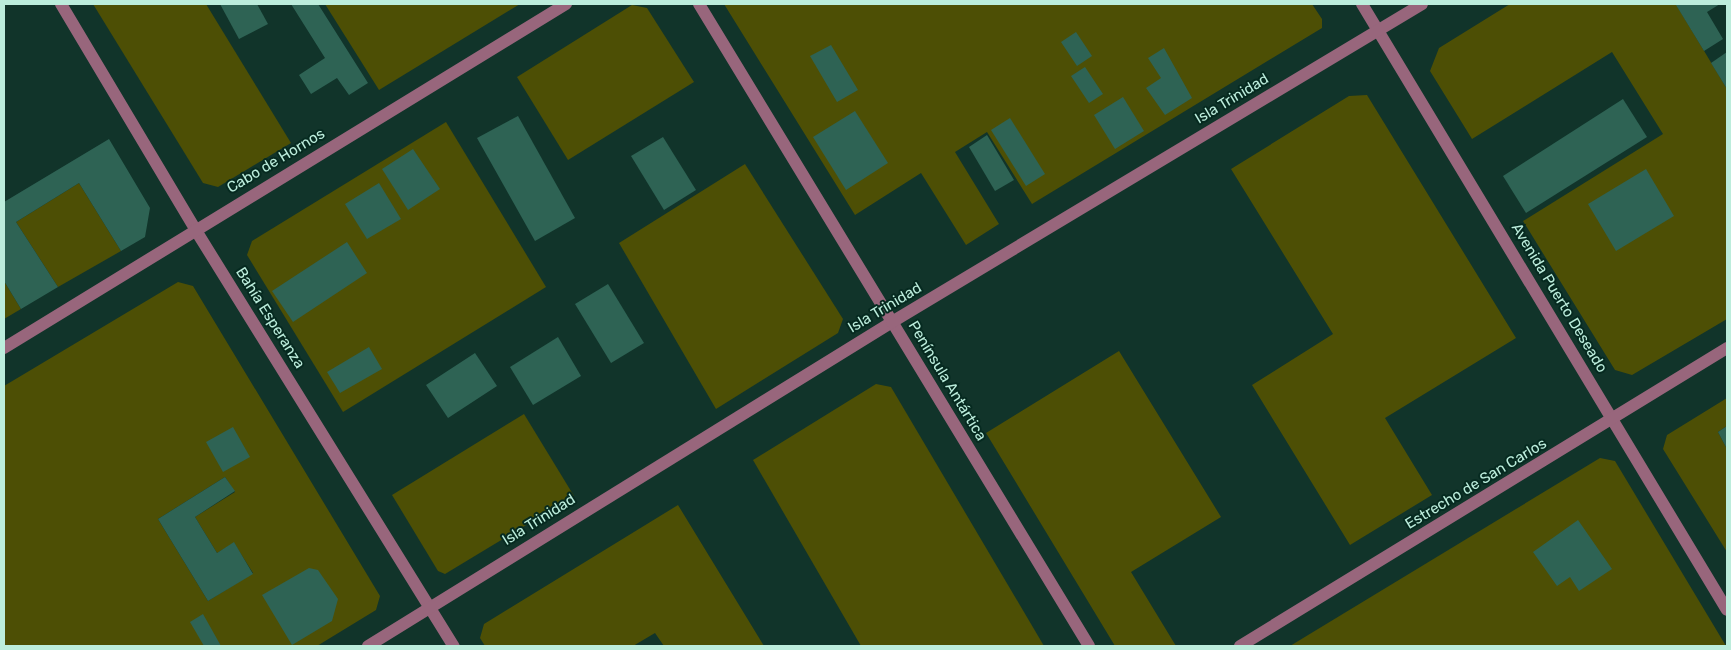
<!DOCTYPE html>
<html>
<head>
<meta charset="utf-8">
<style>
	body { margin:0 }
	#map { position:relative; width:1731px; height:650px; overflow:hidden; background:#11342a; font-family:Rubik,sans-serif }
	div>[style] { position:absolute }
	[style*='--x'] { left:calc(var(--x)*1px); top:calc(var(--y)*1px); width:calc(var(--w)*1px); rotate:calc(var(--a)*1deg) }
	.green>* { inset:0; background:#4d4f05 }
	.building>* { inset:0; background:#2e6354 }
	.minor>* { height:12px; margin:-6px; padding:0 6px; transform-origin:6px; border-radius:6px; background:#98667c }
	span { translate:-50% -50%; white-space:nowrap; text-align:center; line-height:1.15; -webkit-text-stroke:4px #062a20; paint-order:stroke }
	.street-label { font-size:15px; color:#bceddc }
	.frame { position:absolute; inset:0; border:5px solid #bceddc; pointer-events:none }
</style>
</head>
<body>
<div id="map">
	<div class="green">
		<i style="clip-path:polygon(93px 4px,206px 4px,291px 143px,218px 187px,203px 183px)"></i>
		<i style="clip-path:polygon(325px 4px,520px 4px,379px 90px)"></i>
		<i style="clip-path:polygon(724px 4px,1312px 4px,1322px 19px,1322px 28px,1032px 204px,987px 132px,955px 152px,999px 224px,966px 245px,921px 173px,855px 215px)"></i>
		<i style="clip-path:polygon(1510px 4px,1679px 4px,1677px 6px,1727px 89px,1727px 319px,1632px 375px,1615px 370px,1523px 221px,1663px 134px,1612px 52px,1472px 139px,1430px 71px,1439px 48px)"></i>
		<i style="clip-path:polygon(632px 5px,647px 8px,694px 82px,568px 160px,517px 77px)"></i>
		<i style="clip-path:polygon(1367px 95px,1516px 338px,1385px 418px,1432px 495px,1350px 545px,1252px 385px,1333px 334px,1231px 169px,1349px 96px)"></i>
		<i style="clip-path:polygon(446px 122px,546px 287px,343px 412px,247px 255px,252px 241px)"></i>
		<i style="clip-path:polygon(745px 164px,843px 319px,838px 333px,716px 409px,619px 243px)"></i>
		<i style="clip-path:polygon(79px 183px,121px 251px,58px 287px,16px 222px)"></i>
		<i style="clip-path:polygon(4px 281px,21px 309px,4px 319px)"></i>
		<i style="clip-path:polygon(evenodd,178px 282px,193px 286px,380px 596px,376px 610px,317px 646px,4px 646px,4px 386px,178px 282px,225px 477px,235px 492px,195px 517px,217px 553px,234px 543px,253px 573px,208px 601px,158px 519px,225px 477px)"></i>
		<i style="clip-path:polygon(1119px 351px,1221px 517px,1131px 572px,1176px 646px,1115px 646px,986px 433px)"></i>
		<i style="clip-path:polygon(876px 384px,891px 387px,1044px 646px,861px 646px,753px 460px)"></i>
		<i style="clip-path:polygon(1727px 398px,1727px 426px,1718px 432px,1727px 449px,1727px 552px,1663px 449px,1667px 435px)"></i>
		<i style="clip-path:polygon(524px 414px,574px 496px,445px 574px,438px 571px,392px 495px)"></i>
		<i style="clip-path:polygon(1600px 458px,1615px 461px,1726px 646px,1290px 646px)"></i>
		<i style="clip-path:polygon(678px 505px,764px 646px,664px 646px,655px 633px,633px 646px,485px 646px,480px 638px,484px 624px)"></i>
	</div>
	<div class="building">
		<i style="clip-path:polygon(220px 4px,257px 4px,268px 24px,239px 39px)"></i>
		<i style="clip-path:polygon(291px 4px,318px 4px,368px 83px,349px 95px,337px 78px,311px 94px,299px 75px,325px 58px)"></i>
		<i style="clip-path:polygon(1679px 4px,1720px 4px,1707px 12px,1723px 39px,1704px 51px,1676px 5px)"></i>
		<i style="clip-path:polygon(1076px 32px,1092px 56px,1077px 66px,1061px 42px)"></i>
		<i style="clip-path:polygon(831px 45px,858px 90px,837px 102px,810px 56px)"></i>
		<i style="clip-path:polygon(1164px 48px,1192px 98px,1165px 115px,1146px 88px,1161px 78px,1148px 58px)"></i>
		<i style="clip-path:polygon(1727px 52px,1727px 89px,1711px 63px)"></i>
		<i style="clip-path:polygon(1085px 67px,1103px 94px,1089px 103px,1071px 76px)"></i>
		<i style="clip-path:polygon(1123px 97px,1144px 131px,1115px 149px,1094px 115px)"></i>
		<i style="clip-path:polygon(1623px 99px,1647px 137px,1526px 213px,1503px 176px)"></i>
		<i style="clip-path:polygon(855px 111px,888px 163px,846px 190px,813px 137px)"></i>
		<i style="clip-path:polygon(518px 116px,575px 218px,535px 241px,477px 138px)"></i>
		<i style="clip-path:polygon(1010px 118px,1045px 174px,1026px 186px,991px 130px)"></i>
		<i style="clip-path:polygon(987px 135px,1014px 180px,995px 191px,969px 147px)"></i>
		<i style="clip-path:polygon(663px 137px,696px 190px,664px 210px,631px 156px)"></i>
		<i style="clip-path:polygon(109px 139px,150px 208px,145px 237px,121px 251px,79px 183px,16px 222px,58px 287px,21px 309px,4px 281px,4px 202px)"></i>
		<i style="clip-path:polygon(413px 149px,440px 189px,408px 210px,382px 169px)"></i>
		<i style="clip-path:polygon(1646px 169px,1674px 216px,1616px 251px,1588px 204px)"></i>
		<i style="clip-path:polygon(379px 183px,401px 219px,367px 239px,345px 204px)"></i>
		<i style="clip-path:polygon(347px 242px,367px 273px,293px 322px,272px 291px)"></i>
		<i style="clip-path:polygon(608px 284px,644px 343px,611px 363px,575px 304px)"></i>
		<i style="clip-path:polygon(558px 337px,581px 376px,533px 405px,510px 367px)"></i>
		<i style="clip-path:polygon(369px 347px,382px 369px,340px 393px,327px 372px)"></i>
		<i style="clip-path:polygon(475px 353px,497px 386px,448px 418px,426px 385px)"></i>
		<i style="clip-path:polygon(1727px 426px,1727px 449px,1718px 432px)"></i>
		<i style="clip-path:polygon(233px 427px,250px 457px,223px 472px,206px 442px)"></i>
		<i style="clip-path:polygon(225px 477px,235px 491px,195px 517px,217px 553px,234px 542px,253px 574px,208px 601px,158px 519px)"></i>
		<i style="clip-path:polygon(1578px 520px,1612px 569px,1579px 591px,1570px 577px,1557px 586px,1533px 552px)"></i>
		<i style="clip-path:polygon(309px 568px,318px 570px,338px 599px,332px 621px,292px 645px,262px 595px)"></i>
		<i style="clip-path:polygon(203px 614px,221px 646px,204px 646px,190px 622px)"></i>
	</div>
	<div class="minor">
		<i style="--x:61;--y:4;--w:262;--a:59.2"></i>
		<i style="--x:195;--y:229;--w:491;--a:58.2"></i>
		<i style="--x:699;--y:4;--w:751;--a:58.72"></i>
		<i style="--x:1362;--y:4;--w:707;--a:58.94"></i>
		<i style="--x:4;--y:348;--w:659;--a:-31.47"></i>
		<i style="--x:368;--y:646;--w:616;--a:-31.73"></i>
		<i style="--x:892;--y:322;--w:618;--a:-30.96"></i>
		<i style="--x:1240;--y:646;--w:571;--a:-31.46"></i>
	</div>
	<div class="street-label">
		<span style="left:1232px;top:99px;rotate:-31deg">Isla Trinidad</span>
		<span style="left:276px;top:161px;rotate:-31deg">Cabo de Hornos</span>
		<span style="left:1559px;top:298px;rotate:59deg">Avenida Puerto Deseado</span>
		<span style="left:885px;top:308px;rotate:-31deg">Isla Trinidad</span>
		<span style="left:270px;top:318px;rotate:58deg">Bahía Esperanza</span>
		<span style="left:947px;top:381px;rotate:59deg">Península Antártica</span>
		<span style="left:1476px;top:484px;rotate:-31deg">Estrecho de San Carlos</span>
		<span style="left:539px;top:520px;rotate:-32deg">Isla Trinidad</span>
	</div>
	<div class="frame"></div>
</div>
</body>
</html>
